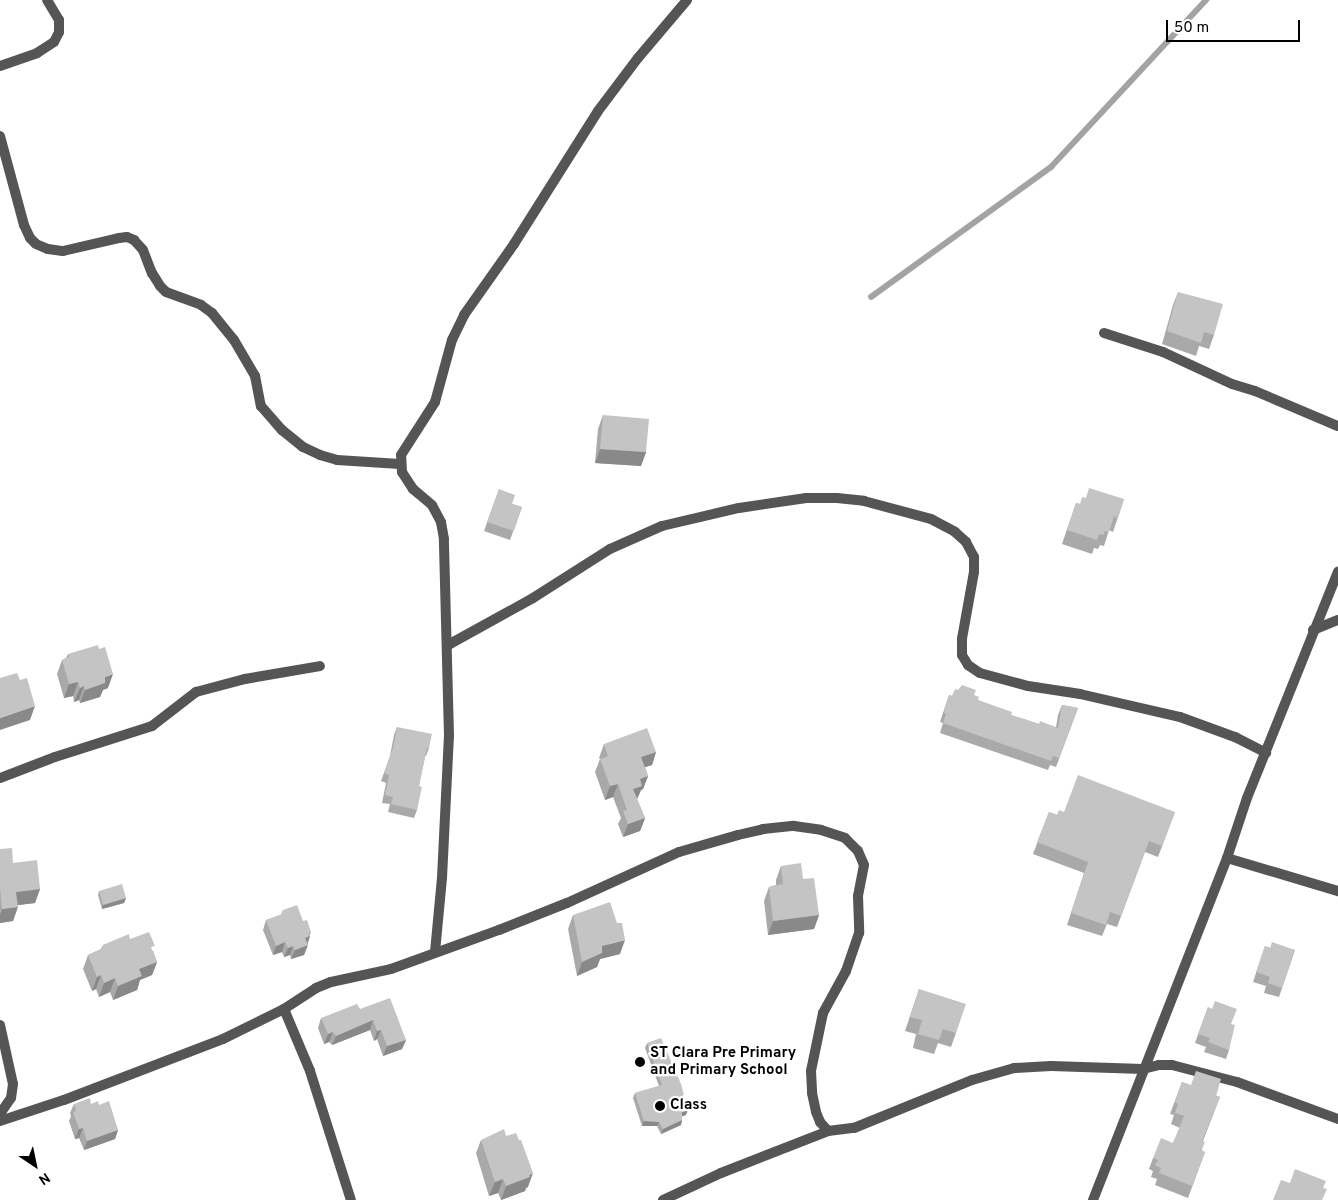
<!DOCTYPE html>
<html>
<head>
<meta charset="utf-8">
<style>
	body { margin:0 }
	#map { position:relative; width:1338px; height:1200px; overflow:hidden; background:#fff; font-family:Overpass,sans-serif }
	div>[style] { position:absolute }
	[style*='--x'] { left:calc(var(--x)*1px); top:calc(var(--y)*1px); width:calc(var(--w)*1px); rotate:calc(var(--a)*1deg) }
	.stream>* { height:5.5px; margin:-2.75px; padding:0 2.75px; transform-origin:2.75px; border-radius:2.75px; background:#a3a3a3 }
	.street>* { height:10px; margin:-5px; padding:0 5px; transform-origin:5px; border-radius:5px; background:#555 }
	.wall>* { inset:0; background:#a9a9a9 }
	.shaded-wall>* { inset:0; background:#898989 }
	.building>* { inset:0; background:#c4c4c4 }
	.dots>* { width:14px; height:14px; translate:-50% -50%; box-sizing:border-box; border:2px solid #fff; border-radius:50% }
	span { translate:-50% -50%; white-space:nowrap; text-align:center; line-height:1.15; -webkit-text-stroke:4.5px #fff; paint-order:stroke }
	.poi-label { font-size:15px; color:#000; font-weight:700 }
	.left { translate:0 -50%; text-align:left }
	.north { position:absolute; left:10px; top:1140px; width:50px; height:50px; -webkit-text-stroke:4px #fff; paint-order:stroke; rotate:146deg; font-size:14px; font-weight:700; line-height:20px; text-align:center; color:#000 }
	.north::after { content:''; display:block; margin:auto; width:18px; height:22px; background:#000; clip-path:polygon(50% 0,100% 100%,50% 72%,0 100%) }
	.scale { position:absolute; left:1166px; top:20px; width:134px; height:22px; box-sizing:border-box; border:2px solid #000; border-top:0; padding-left:6px; font-size:15px; line-height:18px; white-space:nowrap; color:#000; -webkit-text-stroke:4px #fff; paint-order:stroke }
</style>
</head>
<body>
<div id="map">
	<div class="stream">
		<i style="--x:871;--y:297;--w:222;--a:-35.8"></i>
		<i style="--x:1051;--y:167;--w:228;--a:-47.1"></i>
	</div>
	<div class="street">
		<i style="--x:0;--y:66;--w:39;--a:-19"></i>
		<i style="--x:37;--y:53;--w:20;--a:-33"></i>
		<i style="--x:54;--y:42;--w:11;--a:-63"></i>
		<i style="--x:59;--y:32;--w:12;--a:-90"></i>
		<i style="--x:59;--y:20;--w:23;--a:-121"></i>
		<i style="--x:0;--y:136;--w:92;--a:74.9"></i>
		<i style="--x:24;--y:225;--w:14;--a:65"></i>
		<i style="--x:30;--y:238;--w:8;--a:45"></i>
		<i style="--x:36;--y:244;--w:13;--a:23"></i>
		<i style="--x:48;--y:249;--w:15;--a:8"></i>
		<i style="--x:63;--y:251;--w:57;--a:-13.1"></i>
		<i style="--x:119;--y:238;--w:8;--a:-7"></i>
		<i style="--x:127;--y:237;--w:8;--a:23"></i>
		<i style="--x:134;--y:240;--w:13;--a:48"></i>
		<i style="--x:143;--y:250;--w:25;--a:69"></i>
		<i style="--x:152;--y:273;--w:15;--a:58"></i>
		<i style="--x:160;--y:286;--w:8;--a:45"></i>
		<i style="--x:166;--y:292;--w:37;--a:20"></i>
		<i style="--x:201;--y:305;--w:14;--a:36"></i>
		<i style="--x:212;--y:313;--w:35;--a:51"></i>
		<i style="--x:234;--y:340;--w:42;--a:59.7"></i>
		<i style="--x:255;--y:376;--w:31;--a:79"></i>
		<i style="--x:261;--y:406;--w:32;--a:49"></i>
		<i style="--x:282;--y:430;--w:27;--a:39"></i>
		<i style="--x:303;--y:447;--w:19;--a:25"></i>
		<i style="--x:320;--y:455;--w:18;--a:16"></i>
		<i style="--x:337;--y:460;--w:63;--a:3.6"></i>
		<i style="--x:1104;--y:333;--w:62;--a:17.9"></i>
		<i style="--x:1163;--y:352;--w:76;--a:24.9"></i>
		<i style="--x:1232;--y:384;--w:24;--a:17"></i>
		<i style="--x:1255;--y:391;--w:90;--a:22.9"></i>
		<i style="--x:1313;--y:630;--w:27;--a:-22"></i>
		<i style="--x:448;--y:645;--w:97;--a:-28.9"></i>
		<i style="--x:533;--y:598;--w:91;--a:-32.5"></i>
		<i style="--x:610;--y:549;--w:57;--a:-23.9"></i>
		<i style="--x:662;--y:526;--w:79;--a:-13.2"></i>
		<i style="--x:739;--y:508;--w:68;--a:-8.5"></i>
		<i style="--x:806;--y:498;--w:31;--a:0"></i>
		<i style="--x:837;--y:498;--w:27;--a:6"></i>
		<i style="--x:864;--y:501;--w:69;--a:15"></i>
		<i style="--x:931;--y:519;--w:27;--a:28"></i>
		<i style="--x:955;--y:532;--w:15;--a:42"></i>
		<i style="--x:966;--y:542;--w:17;--a:62"></i>
		<i style="--x:974;--y:557;--w:15;--a:90"></i>
		<i style="--x:974;--y:572;--w:68;--a:100.2"></i>
		<i style="--x:962;--y:639;--w:16;--a:90"></i>
		<i style="--x:962;--y:655;--w:12;--a:59"></i>
		<i style="--x:968;--y:665;--w:14;--a:34"></i>
		<i style="--x:980;--y:673;--w:50;--a:15.2"></i>
		<i style="--x:1028;--y:686;--w:53;--a:8.7"></i>
		<i style="--x:1080;--y:694;--w:103;--a:13"></i>
		<i style="--x:1180;--y:717;--w:59;--a:20"></i>
		<i style="--x:1235;--y:737;--w:35;--a:27"></i>
		<i style="--x:0;--y:778;--w:59;--a:-20.9"></i>
		<i style="--x:55;--y:757;--w:102;--a:-17.7"></i>
		<i style="--x:152;--y:726;--w:56;--a:-37.7"></i>
		<i style="--x:196;--y:692;--w:51;--a:-14.9"></i>
		<i style="--x:245;--y:679;--w:76;--a:-9.8"></i>
		<i style="--x:1227;--y:858;--w:116;--a:16.6"></i>
		<i style="--x:435;--y:952;--w:74;--a:-84.6"></i>
		<i style="--x:442;--y:878;--w:142;--a:-87.2"></i>
		<i style="--x:449;--y:736;--w:197;--a:-91.5"></i>
		<i style="--x:444;--y:539;--w:17;--a:-100"></i>
		<i style="--x:441;--y:522;--w:19;--a:-118"></i>
		<i style="--x:432;--y:505;--w:25;--a:-140"></i>
		<i style="--x:413;--y:489;--w:20;--a:-123"></i>
		<i style="--x:402;--y:472;--w:17;--a:-93"></i>
		<i style="--x:401;--y:455;--w:63;--a:-57.3"></i>
		<i style="--x:435;--y:402;--w:64;--a:-74.7"></i>
		<i style="--x:452;--y:340;--w:28;--a:-64"></i>
		<i style="--x:464;--y:315;--w:87;--a:-54.8"></i>
		<i style="--x:514;--y:244;--w:157;--a:-57.7"></i>
		<i style="--x:598;--y:111;--w:66;--a:-53"></i>
		<i style="--x:638;--y:58;--w:76;--a:-49.8"></i>
		<i style="--x:284;--y:1009;--w:67;--a:67.2"></i>
		<i style="--x:310;--y:1071;--w:135;--a:72.4"></i>
		<i style="--x:0;--y:1025;--w:60;--a:77.6"></i>
		<i style="--x:13;--y:1084;--w:14;--a:98"></i>
		<i style="--x:11;--y:1098;--w:19;--a:125"></i>
		<i style="--x:0;--y:1121;--w:67;--a:-18.2"></i>
		<i style="--x:64;--y:1100;--w:170;--a:-21"></i>
		<i style="--x:223;--y:1039;--w:68;--a:-26.2"></i>
		<i style="--x:284;--y:1009;--w:38;--a:-33"></i>
		<i style="--x:316;--y:988;--w:16;--a:-22"></i>
		<i style="--x:331;--y:982;--w:61;--a:-12.2"></i>
		<i style="--x:391;--y:969;--w:115;--a:-19.9"></i>
		<i style="--x:499;--y:930;--w:73;--a:-21.7"></i>
		<i style="--x:567;--y:903;--w:123;--a:-24.5"></i>
		<i style="--x:679;--y:852;--w:61;--a:-16.1"></i>
		<i style="--x:738;--y:835;--w:26;--a:-13"></i>
		<i style="--x:763;--y:829;--w:31;--a:-6"></i>
		<i style="--x:794;--y:826;--w:27;--a:8"></i>
		<i style="--x:821;--y:830;--w:25;--a:18"></i>
		<i style="--x:845;--y:838;--w:18;--a:45"></i>
		<i style="--x:858;--y:851;--w:15;--a:67"></i>
		<i style="--x:864;--y:865;--w:32;--a:101"></i>
		<i style="--x:858;--y:896;--w:37;--a:88"></i>
		<i style="--x:859;--y:933;--w:40;--a:108.9"></i>
		<i style="--x:846;--y:971;--w:48;--a:118.7"></i>
		<i style="--x:823;--y:1013;--w:59;--a:101.7"></i>
		<i style="--x:811;--y:1071;--w:22;--a:87"></i>
		<i style="--x:812;--y:1093;--w:19;--a:78"></i>
		<i style="--x:816;--y:1112;--w:11;--a:68"></i>
		<i style="--x:820;--y:1122;--w:12;--a:48"></i>
		<i style="--x:828;--y:1131;--w:26;--a:-7"></i>
		<i style="--x:854;--y:1128;--w:127;--a:-22.1"></i>
		<i style="--x:972;--y:1080;--w:44;--a:-15.9"></i>
		<i style="--x:1014;--y:1068;--w:37;--a:-3"></i>
		<i style="--x:1051;--y:1066;--w:92;--a:1.9"></i>
		<i style="--x:1143;--y:1069;--w:16;--a:-14"></i>
		<i style="--x:1159;--y:1065;--w:13;--a:0"></i>
		<i style="--x:1172;--y:1065;--w:67;--a:14.7"></i>
		<i style="--x:1237;--y:1082;--w:108;--a:20.1"></i>
		<i style="--x:663;--y:1200;--w:64;--a:-25"></i>
		<i style="--x:721;--y:1173;--w:115;--a:-21.4"></i>
		<i style="--x:1093;--y:1200;--w:367;--a:-68.6"></i>
		<i style="--x:1227;--y:858;--w:63;--a:-71.6"></i>
		<i style="--x:1247;--y:798;--w:244;--a:-68.1"></i>
	</div>
	<div class="wall">
		<i style="clip-path:polygon(1178px 292px,1214px 335px,1209px 349px,1199px 346px,1196px 356px,1162px 344px,1173px 305px)"></i>
		<i style="clip-path:polygon(603px 415px,646px 452px,641px 466px,595px 463px,598px 429px)"></i>
		<i style="clip-path:polygon(499px 489px,512px 504px,522px 507px,510px 540px,484px 531px)"></i>
		<i style="clip-path:polygon(1085px 498px,1124px 499px,1113px 532px,1109px 530px,1104px 546px,1100px 545px,1098px 549px,1094px 548px,1092px 554px,1062px 544px,1076px 503px,1080px 504px)"></i>
		<i style="clip-path:polygon(68px 654px,108px 688px,103px 690px,100px 697px,80px 703px,79px 700px,74px 702px,73px 696px,64px 698px,57px 674px,62px 660px,66px 658px)"></i>
		<i style="clip-path:polygon(949px 695px,952px 696px,974px 695px,978px 700px,1011px 715px,1039px 724px,1056px 727px,1058px 715px,1062px 705px,1078px 708px,1056px 767px,1050px 765px,1048px 770px,940px 733px,943px 723px,940px 722px)"></i>
		<i style="clip-path:polygon(397px 727px,429px 748px,426px 756px,425px 756px,419px 786px,417px 810px,414px 818px,388px 812px,390px 804px,382px 803px,386px 783px,381px 781px,390px 756px,394px 735px)"></i>
		<i style="clip-path:polygon(604px 744px,656px 752px,652px 765px,645px 767px,648px 776px,643px 789px,641px 790px,637px 799px,645px 818px,640px 831px,623px 837px,618px 824px,621px 818px,613px 797px,605px 800px,595px 772px,600px 759px,599px 758px)"></i>
		<i style="clip-path:polygon(1049px 812px,1057px 815px,1064px 812px,1175px 812px,1158px 857px,1145px 852px,1117px 927px,1107px 924px,1102px 936px,1067px 925px,1084px 873px,1033px 854px)"></i>
		<i style="clip-path:polygon(0 849px,13px 863px,40px 889px,35px 903px,18px 905px,13px 921px,0 923px)"></i>
		<i style="clip-path:polygon(781px 866px,803px 879px,819px 915px,814px 929px,768px 935px,764px 901px,769px 887px,776px 885px,776px 880px)"></i>
		<i style="clip-path:polygon(99px 891px,126px 898px,124px 903px,102px 909px,98px 895px)"></i>
		<i style="clip-path:polygon(283px 910px,303px 921px,310px 936px,304px 955px,291px 959px,290px 955px,284px 957px,282px 952px,273px 955px,263px 930px,266px 920px,281px 915px)"></i>
		<i style="clip-path:polygon(573px 915px,620px 954px,600px 959px,597px 967px,577px 976px,568px 929px)"></i>
		<i style="clip-path:polygon(130px 939px,153px 951px,157px 962px,152px 975px,140px 980px,137px 990px,113px 1000px,110px 992px,99px 997px,96px 989px,92px 991px,83px 969px,88px 955px,101px 949px,103px 945px)"></i>
		<i style="clip-path:polygon(1265px 946px,1270px 948px,1295px 950px,1279px 997px,1264px 993px,1266px 986px,1253px 982px)"></i>
		<i style="clip-path:polygon(919px 989px,956px 1033px,951px 1047px,938px 1043px,934px 1054px,913px 1048px,916px 1034px,905px 1031px)"></i>
		<i style="clip-path:polygon(1208px 1007px,1231px 1024px,1229px 1050px,1226px 1059px,1204px 1052px,1206px 1047px,1195px 1043px)"></i>
		<i style="clip-path:polygon(360px 1009px,406px 1040px,402px 1049px,383px 1056px,377px 1039px,374px 1041px,370px 1030px,332px 1045px,329px 1042px,324px 1044px,318px 1028px,321px 1018px)"></i>
		<i style="clip-path:polygon(647px 1043px,686px 1115px,682px 1116px,682px 1120px,681px 1125px,661px 1134px,657px 1126px,642px 1126px,633px 1098px,635px 1093px,659px 1086px,645px 1048px)"></i>
		<i style="clip-path:polygon(1182px 1082px,1220px 1097px,1203px 1141px,1202px 1151px,1205px 1152px,1188px 1198px,1155px 1185px,1157px 1179px,1151px 1177px,1153px 1171px,1149px 1169px,1153px 1158px,1173px 1143px,1180px 1128px,1171px 1124px,1174px 1115px,1170px 1114px)"></i>
		<i style="clip-path:polygon(74px 1104px,99px 1105px,118px 1130px,115px 1139px,84px 1150px,79px 1138px,75px 1139px,69px 1121px,71px 1116px,70px 1113px)"></i>
		<i style="clip-path:polygon(481px 1140px,528px 1187px,526px 1188px,525px 1191px,501px 1200px,498px 1193px,489px 1196px,476px 1153px)"></i>
	</div>
	<div class="shaded-wall">
		<i style="clip-path:polygon(600px 449px,646px 452px,641px 466px,595px 463px)"></i>
		<i style="clip-path:polygon(113px 674px,108px 688px,103px 690px,100px 697px,80px 703px,85px 690px,105px 677px)"></i>
		<i style="clip-path:polygon(78px 682px,73px 696px,64px 698px,69px 684px)"></i>
		<i style="clip-path:polygon(84px 686px,79px 700px,74px 702px,80px 688px)"></i>
		<i style="clip-path:polygon(35px 706px,30px 720px,0 730px,0 718px)"></i>
		<i style="clip-path:polygon(656px 752px,652px 765px,636px 770px,641px 757px)"></i>
		<i style="clip-path:polygon(648px 776px,643px 789px,641px 790px,637px 799px,633px 789px,640px 779px)"></i>
		<i style="clip-path:polygon(618px 784px,613px 797px,605px 800px,610px 786px)"></i>
		<i style="clip-path:polygon(645px 818px,640px 831px,623px 837px,628px 824px)"></i>
		<i style="clip-path:polygon(40px 889px,35px 903px,11px 906px,16px 892px)"></i>
		<i style="clip-path:polygon(126px 898px,124px 903px,102px 909px,103px 905px)"></i>
		<i style="clip-path:polygon(18px 907px,13px 921px,0 923px,0 915px,2px 909px)"></i>
		<i style="clip-path:polygon(819px 915px,814px 929px,768px 935px,773px 921px)"></i>
		<i style="clip-path:polygon(311px 932px,309px 936px,310px 936px,307px 945px,305px 938px,309px 933px)"></i>
		<i style="clip-path:polygon(625px 940px,620px 954px,600px 959px,597px 967px,577px 976px,582px 962px,602px 946px)"></i>
		<i style="clip-path:polygon(285px 942px,282px 952px,273px 955px,276px 946px)"></i>
		<i style="clip-path:polygon(308px 945px,304px 955px,291px 959px,295px 950px)"></i>
		<i style="clip-path:polygon(293px 946px,290px 955px,284px 957px,288px 948px)"></i>
		<i style="clip-path:polygon(157px 962px,152px 975px,140px 980px,137px 990px,113px 1000px,118px 986px,139px 969px)"></i>
		<i style="clip-path:polygon(101px 975px,96px 989px,92px 991px,97px 977px)"></i>
		<i style="clip-path:polygon(115px 978px,110px 992px,99px 997px,104px 983px)"></i>
		<i style="clip-path:polygon(373px 1020px,370px 1030px,332px 1045px,336px 1036px)"></i>
		<i style="clip-path:polygon(381px 1030px,377px 1039px,374px 1041px,377px 1031px)"></i>
		<i style="clip-path:polygon(333px 1032px,329px 1042px,324px 1044px,328px 1034px)"></i>
		<i style="clip-path:polygon(406px 1040px,402px 1049px,383px 1056px,387px 1046px)"></i>
		<i style="clip-path:polygon(688px 1110px,686px 1115px,680px 1117px,682px 1112px)"></i>
		<i style="clip-path:polygon(682px 1120px,681px 1125px,661px 1134px,663px 1129px)"></i>
		<i style="clip-path:polygon(644px 1121px,659px 1122px,657px 1126px,642px 1126px)"></i>
		<i style="clip-path:polygon(83px 1128px,79px 1138px,75px 1139px,79px 1129px)"></i>
		<i style="clip-path:polygon(118px 1130px,115px 1139px,84px 1150px,87px 1141px)"></i>
		<i style="clip-path:polygon(533px 1173px,528px 1187px,526px 1188px,525px 1191px,501px 1200px,506px 1186px)"></i>
		<i style="clip-path:polygon(503px 1179px,498px 1193px,489px 1196px,495px 1182px)"></i>
	</div>
	<div class="building">
		<i style="clip-path:polygon(1178px 292px,1223px 304px,1214px 335px,1204px 332px,1201px 343px,1167px 331px)"></i>
		<i style="clip-path:polygon(603px 415px,649px 419px,646px 452px,600px 449px)"></i>
		<i style="clip-path:polygon(1089px 488px,1124px 499px,1118px 518px,1114px 516px,1109px 532px,1105px 531px,1103px 535px,1099px 534px,1097px 540px,1067px 530px,1076px 503px,1080px 504px,1082px 497px,1086px 498px)"></i>
		<i style="clip-path:polygon(499px 489px,515px 495px,512px 504px,522px 507px,514px 531px,487px 522px)"></i>
		<i style="clip-path:polygon(98px 645px,99px 649px,105px 647px,113px 674px,105px 677px,105px 683px,85px 690px,84px 686px,80px 688px,78px 682px,69px 684px,62px 660px,69px 657px,68px 654px)"></i>
		<i style="clip-path:polygon(17px 673px,20px 680px,27px 678px,35px 706px,0 718px,0 678px)"></i>
		<i style="clip-path:polygon(962px 685px,976px 690px,974px 695px,979px 697px,978px 700px,1012px 712px,1011px 715px,1039px 724px,1040px 721px,1058px 728px,1062px 705px,1078px 708px,1059px 758px,1053px 756px,1051px 761px,943px 723px,946px 714px,944px 713px,949px 695px,952px 696px,955px 689px,958px 690px)"></i>
		<i style="clip-path:polygon(397px 727px,432px 734px,429px 748px,427px 748px,419px 786px,422px 787px,417px 810px,391px 804px,393px 797px,385px 795px,389px 775px,384px 773px,393px 748px)"></i>
		<i style="clip-path:polygon(647px 728px,656px 752px,641px 757px,648px 776px,640px 779px,642px 786px,633px 789px,645px 818px,628px 824px,623px 811px,627px 810px,618px 784px,610px 786px,600px 759px,608px 756px,604px 744px)"></i>
		<i style="clip-path:polygon(1078px 775px,1175px 812px,1162px 846px,1149px 841px,1121px 916px,1110px 912px,1106px 925px,1071px 913px,1088px 862px,1037px 842px,1049px 812px,1057px 815px,1059px 810px,1064px 812px)"></i>
		<i style="clip-path:polygon(12px 848px,13px 863px,37px 860px,40px 889px,16px 892px,18px 907px,2px 909px,0 888px,0 849px)"></i>
		<i style="clip-path:polygon(801px 863px,803px 879px,814px 878px,819px 915px,773px 921px,769px 887px,783px 884px,781px 866px)"></i>
		<i style="clip-path:polygon(122px 884px,126px 898px,103px 905px,99px 891px)"></i>
		<i style="clip-path:polygon(610px 902px,617px 923px,622px 923px,625px 940px,602px 946px,602px 953px,582px 962px,573px 915px)"></i>
		<i style="clip-path:polygon(297px 905px,303px 921px,307px 920px,311px 932px,309px 933px,310px 936px,305px 938px,308px 945px,295px 950px,293px 946px,288px 948px,285px 942px,276px 946px,266px 920px,282px 914px,283px 910px)"></i>
		<i style="clip-path:polygon(149px 932px,155px 946px,151px 947px,157px 962px,139px 969px,142px 976px,118px 986px,115px 978px,104px 983px,101px 975px,97px 977px,88px 955px,103px 948px,103px 945px,129px 934px,130px 939px)"></i>
		<i style="clip-path:polygon(1272px 942px,1295px 950px,1282px 988px,1268px 983px,1270px 977px,1256px 972px,1265px 946px,1270px 948px)"></i>
		<i style="clip-path:polygon(919px 989px,966px 1004px,956px 1033px,943px 1029px,939px 1040px,918px 1034px,922px 1020px,910px 1017px)"></i>
		<i style="clip-path:polygon(390px 998px,406px 1040px,387px 1046px,381px 1030px,377px 1031px,373px 1020px,336px 1036px,333px 1032px,328px 1034px,321px 1018px,357px 1004px,360px 1009px)"></i>
		<i style="clip-path:polygon(1215px 1001px,1237px 1009px,1231px 1024px,1235px 1025px,1229px 1050px,1208px 1042px,1210px 1038px,1198px 1034px,1208px 1007px,1212px 1009px)"></i>
		<i style="clip-path:polygon(661px 1038px,681px 1084px,688px 1110px,682px 1112px,682px 1120px,663px 1129px,659px 1122px,644px 1121px,635px 1093px,662px 1085px,647px 1043px)"></i>
		<i style="clip-path:polygon(1196px 1071px,1221px 1079px,1216px 1096px,1220px 1097px,1202px 1141px,1205px 1142px,1201px 1151px,1205px 1152px,1192px 1186px,1159px 1173px,1161px 1168px,1155px 1165px,1158px 1160px,1153px 1158px,1161px 1138px,1173px 1143px,1184px 1116px,1175px 1113px,1178px 1104px,1175px 1102px,1182px 1082px,1191px 1085px)"></i>
		<i style="clip-path:polygon(90px 1098px,91px 1104px,98px 1101px,99px 1105px,109px 1101px,118px 1130px,87px 1141px,83px 1128px,79px 1129px,73px 1112px,76px 1111px,74px 1104px)"></i>
		<i style="clip-path:polygon(504px 1129px,506px 1136px,516px 1133px,519px 1140px,521px 1140px,533px 1173px,529px 1175px,530px 1177px,506px 1186px,503px 1179px,495px 1182px,481px 1140px)"></i>
		<i style="clip-path:polygon(1295px 1169px,1326px 1181px,1323px 1188px,1327px 1189px,1322px 1200px,1273px 1200px,1281px 1180px,1290px 1183px)"></i>
	</div>
	<div class="dots">
		<i style="left:640px;top:1062px;background:#000"></i>
		<i style="left:660px;top:1106px;background:#000"></i>
	</div>
	<div class="poi-label">
		<span class="left" style="left:650px;top:1062px">ST Clara Pre Primary<br>and Primary School</span>
		<span class="left" style="left:670px;top:1106px">Class</span>
	</div>
	<div class="north">N</div>
	<div class="scale">50 m</div>
</div>
</body>
</html>
